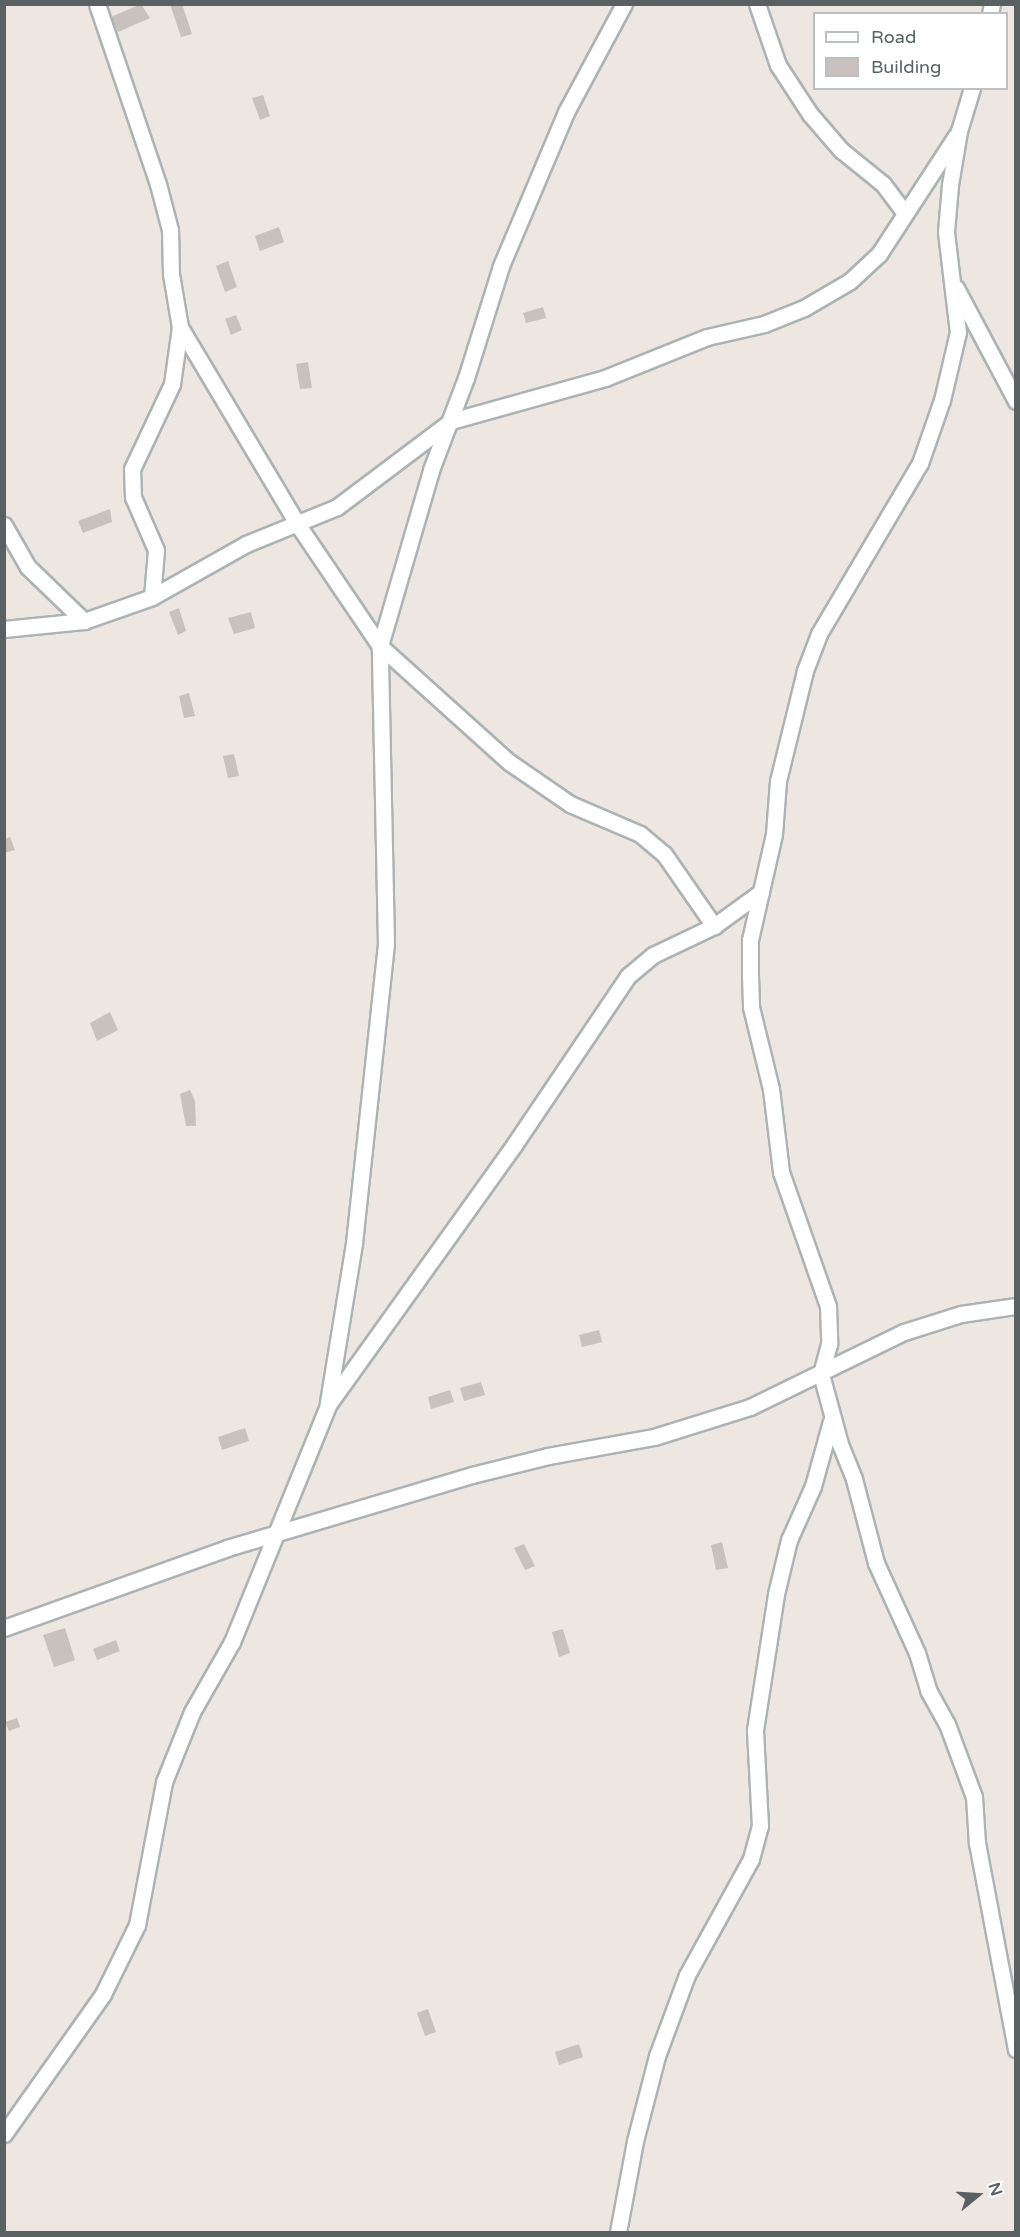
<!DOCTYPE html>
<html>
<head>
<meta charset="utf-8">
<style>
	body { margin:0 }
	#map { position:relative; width:1020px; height:2237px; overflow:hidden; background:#eee6e0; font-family:"Varela Round",sans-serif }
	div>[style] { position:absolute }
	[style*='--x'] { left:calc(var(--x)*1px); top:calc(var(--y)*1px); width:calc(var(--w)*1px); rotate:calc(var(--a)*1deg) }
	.building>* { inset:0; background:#c9c1bd }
	.roads { filter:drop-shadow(2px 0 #acb3b5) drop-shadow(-2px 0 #acb3b5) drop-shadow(0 2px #acb3b5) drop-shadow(0 -2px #acb3b5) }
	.street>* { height:15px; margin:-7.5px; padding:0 7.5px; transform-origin:7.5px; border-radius:7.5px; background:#fff }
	span { translate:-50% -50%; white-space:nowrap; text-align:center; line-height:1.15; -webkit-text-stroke:4.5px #fff; paint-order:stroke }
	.frame { position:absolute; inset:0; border:6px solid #596163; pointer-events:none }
	.legend { position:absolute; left:813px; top:12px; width:195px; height:78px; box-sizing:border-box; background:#fff; border:2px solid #bdc0c1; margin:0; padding:8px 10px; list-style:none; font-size:18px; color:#596163 }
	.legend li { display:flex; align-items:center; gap:12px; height:30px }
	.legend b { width:30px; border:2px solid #bdc0c1 }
	.north { position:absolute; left:948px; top:2165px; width:60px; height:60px; -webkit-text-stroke:4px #fff; paint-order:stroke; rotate:72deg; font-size:16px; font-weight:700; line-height:24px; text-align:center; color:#596163 }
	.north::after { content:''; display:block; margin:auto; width:21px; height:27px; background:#596163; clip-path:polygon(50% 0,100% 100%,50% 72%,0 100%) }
</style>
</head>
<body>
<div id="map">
	<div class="building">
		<i style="clip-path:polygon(141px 4px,150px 18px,118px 32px,111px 17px)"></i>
		<i style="clip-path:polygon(170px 4px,182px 4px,192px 34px,181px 37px)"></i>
		<i style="clip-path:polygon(263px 95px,270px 116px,260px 120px,252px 98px)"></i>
		<i style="clip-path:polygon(279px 227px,284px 242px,260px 251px,255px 236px)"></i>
		<i style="clip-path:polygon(228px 261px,237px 287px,225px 292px,216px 266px)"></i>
		<i style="clip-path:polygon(543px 307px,546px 318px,526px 323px,523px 313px)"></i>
		<i style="clip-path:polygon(236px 315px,242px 330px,231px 335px,225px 319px)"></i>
		<i style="clip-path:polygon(308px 362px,312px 388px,300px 389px,296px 364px)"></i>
		<i style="clip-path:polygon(110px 509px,112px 522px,83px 533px,78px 521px)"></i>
		<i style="clip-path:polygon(179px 608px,186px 631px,178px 635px,169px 612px)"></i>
		<i style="clip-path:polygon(251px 612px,255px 628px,234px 634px,228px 618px)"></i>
		<i style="clip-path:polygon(189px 693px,195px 716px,184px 718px,179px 696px)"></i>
		<i style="clip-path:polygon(234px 754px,239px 776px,228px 778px,223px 756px)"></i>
		<i style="clip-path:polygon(10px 837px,15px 850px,4px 853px,4px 839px)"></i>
		<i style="clip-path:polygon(110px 1012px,118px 1030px,97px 1041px,90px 1023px)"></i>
		<i style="clip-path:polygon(190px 1090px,195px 1101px,196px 1126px,186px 1126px,180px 1094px)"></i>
		<i style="clip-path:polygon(599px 1330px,602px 1342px,582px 1347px,579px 1335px)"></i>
		<i style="clip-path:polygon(481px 1382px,485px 1395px,464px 1401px,460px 1388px)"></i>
		<i style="clip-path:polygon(450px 1390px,454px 1402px,431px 1409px,428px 1397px)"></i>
		<i style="clip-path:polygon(245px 1428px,249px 1441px,222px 1450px,218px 1437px)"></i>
		<i style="clip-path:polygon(722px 1542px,728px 1568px,716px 1570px,711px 1545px)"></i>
		<i style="clip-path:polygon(524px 1544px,535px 1566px,525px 1570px,514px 1548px)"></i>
		<i style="clip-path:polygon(65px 1628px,75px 1660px,54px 1667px,43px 1635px)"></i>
		<i style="clip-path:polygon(563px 1629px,570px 1653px,559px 1657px,552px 1632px)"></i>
		<i style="clip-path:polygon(116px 1640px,120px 1651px,97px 1660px,93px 1649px)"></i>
		<i style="clip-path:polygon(17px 1718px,20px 1727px,9px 1731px,5px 1722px)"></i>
		<i style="clip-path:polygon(428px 2009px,436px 2032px,425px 2036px,417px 2013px)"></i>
		<i style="clip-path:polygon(579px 2044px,583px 2057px,559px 2065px,555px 2052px)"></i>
	</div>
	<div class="roads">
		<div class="street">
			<i style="--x:97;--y:4;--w:190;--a:71.3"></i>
			<i style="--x:158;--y:184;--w:48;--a:75.4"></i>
			<i style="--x:170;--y:230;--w:44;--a:88.7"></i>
			<i style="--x:171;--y:274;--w:54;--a:80.4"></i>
			<i style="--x:180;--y:327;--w:230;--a:59.2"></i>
			<i style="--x:298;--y:525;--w:146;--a:55.9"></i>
			<i style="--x:380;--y:646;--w:173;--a:42"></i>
			<i style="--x:509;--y:762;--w:74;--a:34.5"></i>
			<i style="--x:570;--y:804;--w:76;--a:23.2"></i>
			<i style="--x:640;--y:834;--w:31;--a:40"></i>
			<i style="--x:664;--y:854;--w:88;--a:55.2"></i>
			<i style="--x:757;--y:4;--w:65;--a:71"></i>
			<i style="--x:778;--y:65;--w:59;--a:56.9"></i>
			<i style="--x:810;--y:114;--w:48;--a:49.3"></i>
			<i style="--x:841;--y:150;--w:54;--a:39"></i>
			<i style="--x:883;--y:184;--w:34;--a:53"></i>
			<i style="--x:990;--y:14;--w:10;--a:-79"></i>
			<i style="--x:972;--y:88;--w:45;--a:106.8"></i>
			<i style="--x:959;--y:131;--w:55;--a:99.5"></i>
			<i style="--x:950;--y:185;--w:47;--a:94.9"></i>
			<i style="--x:946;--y:232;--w:101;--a:83.2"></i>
			<i style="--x:958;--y:332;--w:70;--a:103.2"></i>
			<i style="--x:942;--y:400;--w:67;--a:109.2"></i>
			<i style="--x:920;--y:463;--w:199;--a:120.6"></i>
			<i style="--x:819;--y:634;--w:40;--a:111"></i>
			<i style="--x:805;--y:671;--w:113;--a:103.8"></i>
			<i style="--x:778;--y:781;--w:53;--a:94.3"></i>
			<i style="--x:774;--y:834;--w:109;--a:102.8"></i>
			<i style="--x:750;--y:940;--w:36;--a:90"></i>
			<i style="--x:750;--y:976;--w:31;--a:88"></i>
			<i style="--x:751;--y:1007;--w:84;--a:76.3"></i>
			<i style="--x:771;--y:1089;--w:84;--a:83.1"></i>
			<i style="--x:781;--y:1172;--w:142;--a:70.7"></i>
			<i style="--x:828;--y:1306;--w:38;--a:88"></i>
			<i style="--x:829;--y:1344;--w:31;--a:105"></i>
			<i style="--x:821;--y:1374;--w:73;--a:74.8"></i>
			<i style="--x:840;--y:1444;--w:38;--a:68"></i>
			<i style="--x:854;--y:1479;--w:87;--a:75.3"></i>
			<i style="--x:876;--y:1563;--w:99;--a:65.5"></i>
			<i style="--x:917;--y:1653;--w:39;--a:73"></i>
			<i style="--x:928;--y:1690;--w:39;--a:61"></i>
			<i style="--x:947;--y:1724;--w:78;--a:69.7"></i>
			<i style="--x:974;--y:1797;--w:46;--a:86.3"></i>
			<i style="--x:977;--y:1843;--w:210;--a:79.3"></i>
			<i style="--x:956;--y:288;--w:128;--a:62"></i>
			<i style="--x:4;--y:525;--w:48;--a:60.3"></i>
			<i style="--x:28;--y:567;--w:78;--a:44"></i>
			<i style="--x:152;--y:597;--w:47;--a:-85.1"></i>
			<i style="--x:156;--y:550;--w:58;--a:-113.5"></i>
			<i style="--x:133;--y:497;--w:28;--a:-92"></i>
			<i style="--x:132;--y:469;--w:94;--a:-64.8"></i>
			<i style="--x:172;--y:384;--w:58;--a:-82"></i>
			<i style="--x:4;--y:629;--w:80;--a:-5.7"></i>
			<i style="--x:84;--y:621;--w:72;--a:-19.4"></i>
			<i style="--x:152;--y:597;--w:108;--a:-29.4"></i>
			<i style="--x:246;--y:544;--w:98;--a:-22.1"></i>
			<i style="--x:337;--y:507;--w:143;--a:-37"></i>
			<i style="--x:451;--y:421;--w:160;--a:-15.6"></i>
			<i style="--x:605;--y:378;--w:110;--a:-21.9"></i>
			<i style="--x:707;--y:337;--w:58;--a:-12.8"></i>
			<i style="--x:764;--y:324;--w:43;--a:-21.8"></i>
			<i style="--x:804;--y:308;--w:53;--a:-30.4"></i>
			<i style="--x:850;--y:281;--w:40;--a:-43"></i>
			<i style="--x:879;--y:254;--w:141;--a:-56.9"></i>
			<i style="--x:328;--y:1402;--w:161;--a:-80.7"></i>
			<i style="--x:354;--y:1243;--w:301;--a:-83.9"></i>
			<i style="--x:386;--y:944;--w:298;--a:-91.2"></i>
			<i style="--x:380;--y:646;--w:183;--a:-73.8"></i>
			<i style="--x:431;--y:470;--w:98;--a:-69.2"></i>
			<i style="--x:466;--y:378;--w:117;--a:-72.6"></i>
			<i style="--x:501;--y:266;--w:167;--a:-67.1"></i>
			<i style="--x:566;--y:112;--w:123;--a:-61.8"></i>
			<i style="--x:4;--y:1628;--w:237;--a:-19.7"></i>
			<i style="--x:227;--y:1548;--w:256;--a:-16.6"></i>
			<i style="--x:472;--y:1475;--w:78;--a:-14"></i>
			<i style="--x:548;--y:1456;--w:108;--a:-10.2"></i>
			<i style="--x:654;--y:1437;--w:101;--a:-17.4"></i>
			<i style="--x:750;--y:1407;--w:171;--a:-26"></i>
			<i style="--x:904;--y:1332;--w:60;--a:-17.5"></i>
			<i style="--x:961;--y:1314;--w:56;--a:-8.3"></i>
			<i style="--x:4;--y:2134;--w:171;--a:-54.7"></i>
			<i style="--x:103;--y:1994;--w:77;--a:-63.8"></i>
			<i style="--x:137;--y:1925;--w:146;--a:-79.3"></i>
			<i style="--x:164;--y:1782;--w:75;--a:-68.2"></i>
			<i style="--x:192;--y:1712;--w:81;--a:-60.3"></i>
			<i style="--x:232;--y:1642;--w:256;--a:-67.9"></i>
			<i style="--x:328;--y:1405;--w:320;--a:-54.4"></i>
			<i style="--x:514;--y:1145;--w:204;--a:-56"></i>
			<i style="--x:628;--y:976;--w:33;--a:-40"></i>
			<i style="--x:653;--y:955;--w:68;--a:-25.4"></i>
			<i style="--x:714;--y:926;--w:58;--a:-35.9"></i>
			<i style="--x:618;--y:2232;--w:93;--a:-79.4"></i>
			<i style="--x:635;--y:2141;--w:88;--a:-75.5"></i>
			<i style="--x:657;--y:2056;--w:86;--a:-69.7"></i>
			<i style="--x:687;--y:1975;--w:132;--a:-61.1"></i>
			<i style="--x:751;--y:1859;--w:34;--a:-75"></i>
			<i style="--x:760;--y:1826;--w:96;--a:-93"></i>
			<i style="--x:755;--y:1730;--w:138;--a:-81.2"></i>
			<i style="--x:776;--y:1594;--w:56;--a:-76.5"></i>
			<i style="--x:789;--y:1540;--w:59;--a:-66"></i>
			<i style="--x:813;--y:1486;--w:67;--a:-74.5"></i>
		</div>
	</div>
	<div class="frame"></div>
	<ul class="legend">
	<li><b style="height:8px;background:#fff"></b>Road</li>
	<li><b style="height:16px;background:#c9c1bd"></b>Building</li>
	</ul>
	<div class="north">N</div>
</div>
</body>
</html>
